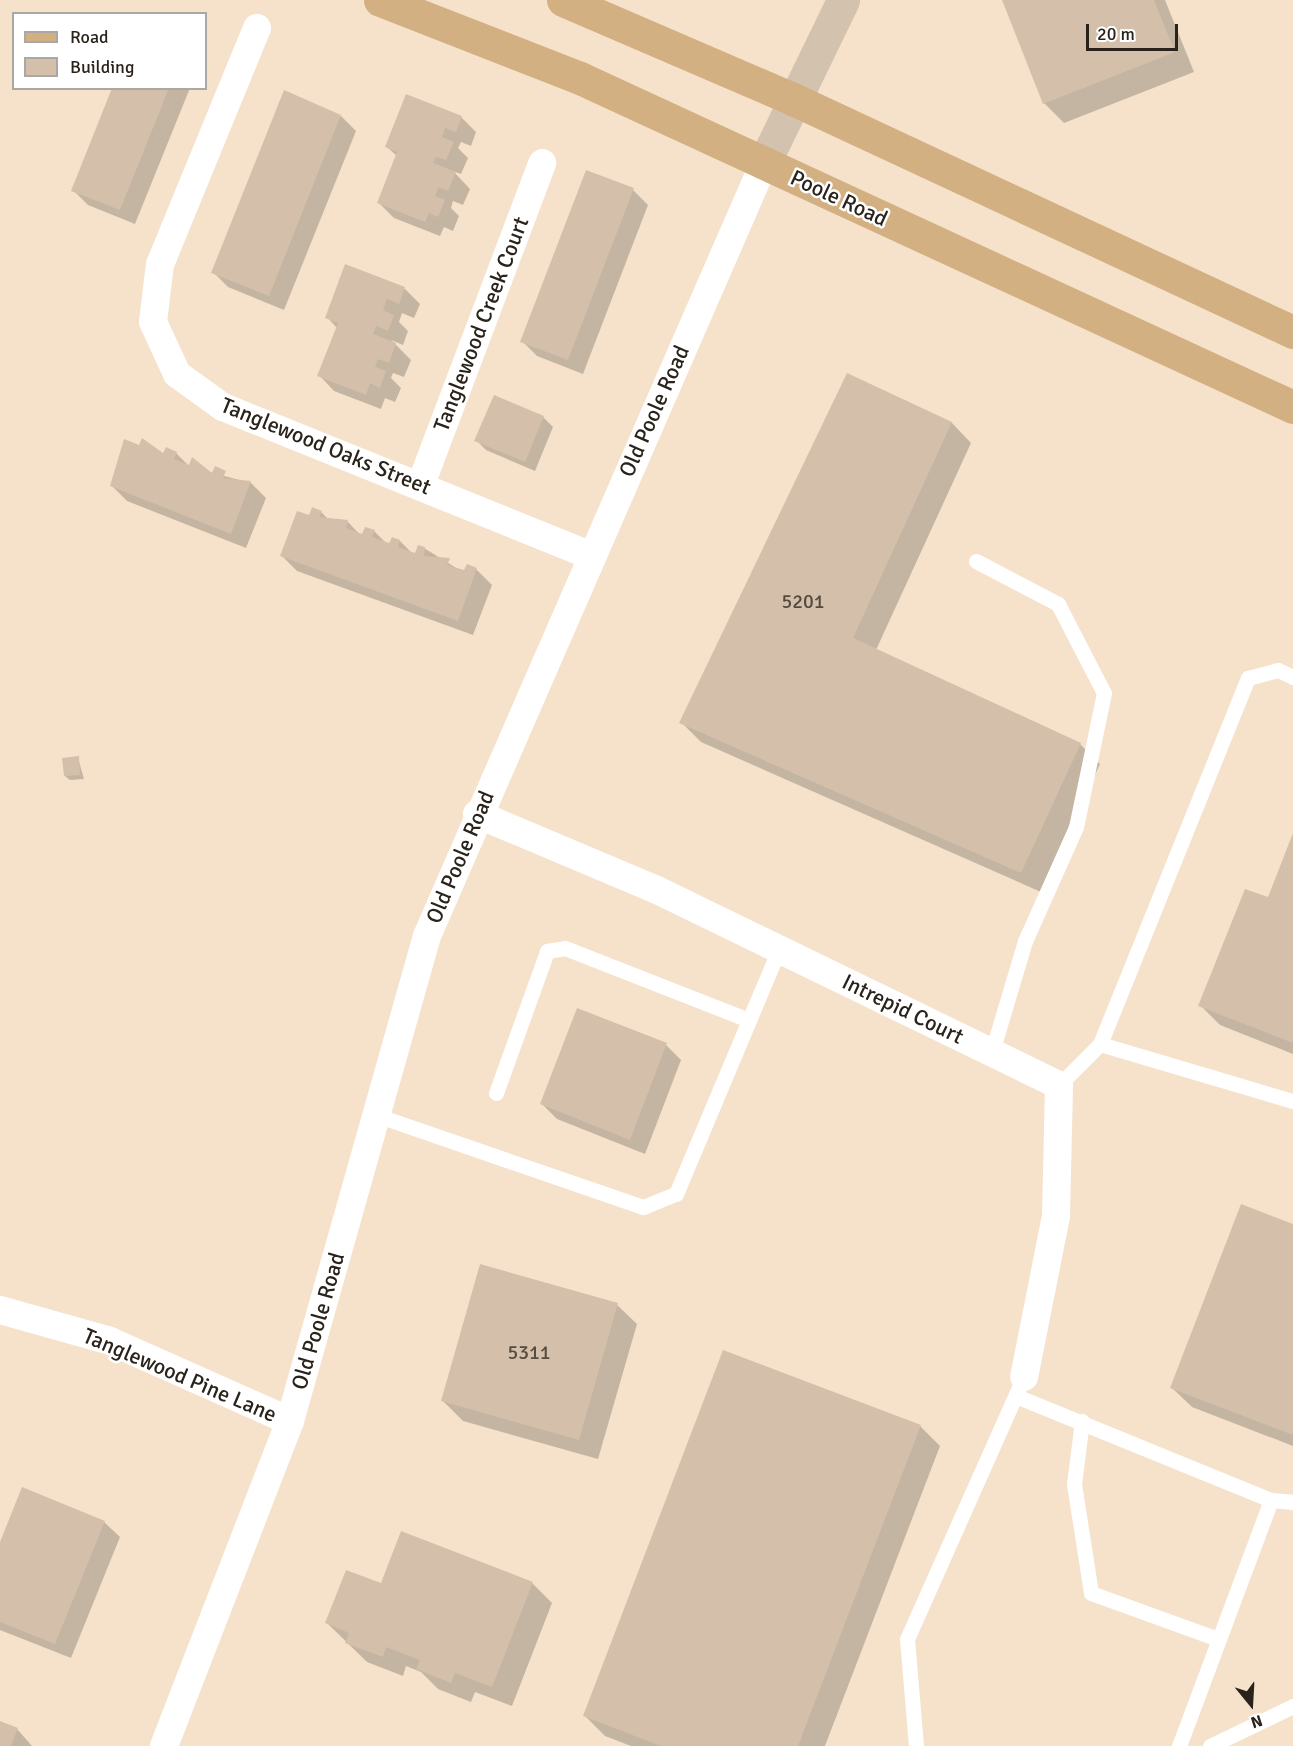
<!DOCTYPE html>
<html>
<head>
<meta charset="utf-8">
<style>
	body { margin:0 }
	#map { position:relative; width:1293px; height:1746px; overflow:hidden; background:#f6e2cb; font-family:Signika,sans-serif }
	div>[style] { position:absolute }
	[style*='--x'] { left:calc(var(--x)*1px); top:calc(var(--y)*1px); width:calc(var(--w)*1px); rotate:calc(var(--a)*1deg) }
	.shadow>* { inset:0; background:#0003 }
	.building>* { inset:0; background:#d4c0aa }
	.lane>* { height:15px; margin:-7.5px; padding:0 7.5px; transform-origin:7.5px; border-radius:7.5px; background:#fff }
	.street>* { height:28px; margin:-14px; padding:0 14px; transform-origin:14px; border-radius:14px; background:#fff }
	.secondary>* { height:33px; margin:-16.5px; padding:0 16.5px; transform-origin:16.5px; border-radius:16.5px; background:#d2c2ae }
	.primary>* { height:33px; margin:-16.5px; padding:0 16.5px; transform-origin:16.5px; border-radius:16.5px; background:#d2b082 }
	span { translate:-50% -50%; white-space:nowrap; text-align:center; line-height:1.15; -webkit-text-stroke:5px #fff; paint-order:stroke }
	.number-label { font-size:20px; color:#544a3f }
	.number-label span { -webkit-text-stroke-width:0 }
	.street-label { font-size:22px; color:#2a231b }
	.legend { position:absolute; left:12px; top:12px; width:195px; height:78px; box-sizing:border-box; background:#fff; border:2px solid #aaa7a4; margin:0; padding:8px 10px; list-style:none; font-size:18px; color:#2a231b }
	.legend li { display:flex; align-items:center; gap:12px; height:30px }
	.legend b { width:30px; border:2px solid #aaa7a4 }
	.north { position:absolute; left:1221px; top:1674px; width:60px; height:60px; -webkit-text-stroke:4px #fff; paint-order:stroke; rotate:162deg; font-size:16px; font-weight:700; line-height:24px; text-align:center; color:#2a231b }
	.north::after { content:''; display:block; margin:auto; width:21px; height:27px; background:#2a231b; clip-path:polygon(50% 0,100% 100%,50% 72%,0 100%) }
	.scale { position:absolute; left:1086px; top:24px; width:92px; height:27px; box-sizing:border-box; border:3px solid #2a231b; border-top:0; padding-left:8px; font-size:18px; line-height:21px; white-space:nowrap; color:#2a231b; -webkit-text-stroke:4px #fff; paint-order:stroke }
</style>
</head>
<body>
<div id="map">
	<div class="shadow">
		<i style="clip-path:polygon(1004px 0,1165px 0,1194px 72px,1064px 123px,1044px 103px)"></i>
		<i style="clip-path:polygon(114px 88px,190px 88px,135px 224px,88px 205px,73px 190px)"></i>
		<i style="clip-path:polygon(341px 116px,356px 131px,284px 310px,228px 287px,213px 272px)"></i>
		<i style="clip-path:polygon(461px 117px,476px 132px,471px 146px,461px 142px,458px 148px,468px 158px,461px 174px,453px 171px,470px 189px,463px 205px,453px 201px,451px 208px,459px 216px,453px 231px,444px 227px,440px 236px,394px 218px,379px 203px,397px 156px,387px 147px)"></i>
		<i style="clip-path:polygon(633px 190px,648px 205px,583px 374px,537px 356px,522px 341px)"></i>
		<i style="clip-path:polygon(346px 266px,405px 289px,420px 304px,414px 318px,402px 313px,399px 322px,408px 331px,403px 345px,391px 340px,411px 360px,404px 377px,393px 373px,391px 378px,401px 388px,395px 402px,385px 398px,381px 409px,334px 391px,319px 375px,337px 328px,327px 317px)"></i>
		<i style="clip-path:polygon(847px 375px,952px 423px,971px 443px,876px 650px,1080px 744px,1100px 764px,1041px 892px,701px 742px,681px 722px)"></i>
		<i style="clip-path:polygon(543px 417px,553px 427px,535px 471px,486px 450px,476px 440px)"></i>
		<i style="clip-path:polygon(176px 453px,190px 467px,251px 483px,266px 498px,246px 548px,127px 501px,112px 486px)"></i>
		<i style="clip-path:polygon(321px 512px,329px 520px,348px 522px,362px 537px,374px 531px,387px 544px,400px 541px,413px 554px,424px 548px,461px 571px,477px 570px,492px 585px,473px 635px,297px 571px,282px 556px,310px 517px)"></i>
		<i style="clip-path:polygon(78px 758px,84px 779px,70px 780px,65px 776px)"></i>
		<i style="clip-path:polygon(1293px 836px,1293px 1054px,1220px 1025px,1200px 1005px,1268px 899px)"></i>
		<i style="clip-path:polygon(666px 1045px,681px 1060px,645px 1154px,557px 1119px,542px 1104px)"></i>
		<i style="clip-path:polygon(1293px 1225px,1293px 1446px,1192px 1407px,1172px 1388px)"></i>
		<i style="clip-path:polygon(617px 1305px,637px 1324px,598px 1459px,463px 1421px,443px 1401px)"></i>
		<i style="clip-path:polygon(920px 1426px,940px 1446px,825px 1746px,631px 1746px,605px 1736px,585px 1716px)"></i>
		<i style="clip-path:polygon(104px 1522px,120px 1537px,71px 1658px,0 1630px,0 1546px)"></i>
		<i style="clip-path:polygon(532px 1583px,552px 1603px,512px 1706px,475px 1692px,471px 1702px,438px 1689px,421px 1672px,406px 1666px,403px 1676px,367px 1662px,327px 1623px,382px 1585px)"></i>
		<i style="clip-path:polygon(0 1723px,17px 1729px,32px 1746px,0 1746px)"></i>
	</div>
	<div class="building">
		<i style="clip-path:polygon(1002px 0,1154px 0,1175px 52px,1043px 104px)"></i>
		<i style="clip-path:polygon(112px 88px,169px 88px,120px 210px,71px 191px)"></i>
		<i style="clip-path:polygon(284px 90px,341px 115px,269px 296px,211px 273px)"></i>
		<i style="clip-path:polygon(406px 94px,462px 116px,456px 132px,445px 128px,442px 137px,454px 142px,446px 160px,436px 157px,433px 163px,456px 172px,448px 191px,438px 187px,435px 196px,445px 200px,438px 217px,429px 213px,425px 222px,377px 203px,397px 152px,385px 147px)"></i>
		<i style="clip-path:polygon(586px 170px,634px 188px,568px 360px,520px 342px)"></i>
		<i style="clip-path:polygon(345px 264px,405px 287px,399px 304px,387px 299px,383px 310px,394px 315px,388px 331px,376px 326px,373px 334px,396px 343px,389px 363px,378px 359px,375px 367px,386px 371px,380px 388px,370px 383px,366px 395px,317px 376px,338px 323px,325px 318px)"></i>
		<i style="clip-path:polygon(847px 373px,952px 422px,853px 638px,1081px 743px,1021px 873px,679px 723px)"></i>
		<i style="clip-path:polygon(494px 395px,544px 416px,525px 462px,474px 441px)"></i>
		<i style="clip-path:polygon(142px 438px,163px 453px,166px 447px,177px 452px,174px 459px,189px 465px,192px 457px,212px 473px,215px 466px,226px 471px,223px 478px,251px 481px,231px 534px,110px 486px,124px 439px,139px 445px)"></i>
		<i style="clip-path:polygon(312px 507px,322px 511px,319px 517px,348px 520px,346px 528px,362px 534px,365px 527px,375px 530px,372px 537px,389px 543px,392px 537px,400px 540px,398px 547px,415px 553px,418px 545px,425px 547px,424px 556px,450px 558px,447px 565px,464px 570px,467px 564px,477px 568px,458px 621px,280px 556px,297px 511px,309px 515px)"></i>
		<i style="clip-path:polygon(79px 756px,80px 775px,64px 776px,62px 758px)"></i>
		<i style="clip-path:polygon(1293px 833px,1293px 1043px,1198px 1006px,1245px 889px,1268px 897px)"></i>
		<i style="clip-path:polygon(577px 1008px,667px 1043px,630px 1140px,540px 1104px)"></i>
		<i style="clip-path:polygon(1241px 1204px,1293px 1224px,1293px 1435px,1170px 1388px)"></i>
		<i style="clip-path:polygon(480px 1264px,618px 1303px,579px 1440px,441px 1401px)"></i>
		<i style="clip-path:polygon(723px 1350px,921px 1425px,798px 1746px,661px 1746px,583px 1716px)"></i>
		<i style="clip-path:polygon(22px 1487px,105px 1521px,55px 1644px,0 1622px,0 1542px)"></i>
		<i style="clip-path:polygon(401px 1531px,533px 1582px,492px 1687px,455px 1673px,451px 1683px,416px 1669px,420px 1660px,386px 1647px,383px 1657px,345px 1643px,349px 1633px,325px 1623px,346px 1570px,381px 1583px)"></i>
		<i style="clip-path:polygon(0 1721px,18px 1728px,11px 1746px,0 1746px)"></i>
	</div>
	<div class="lane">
		<i style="--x:976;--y:561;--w:93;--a:27.7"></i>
		<i style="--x:1058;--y:604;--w:100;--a:62.7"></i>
		<i style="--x:1104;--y:693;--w:137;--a:101.8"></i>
		<i style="--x:1076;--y:827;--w:125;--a:114.1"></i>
		<i style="--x:1025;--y:941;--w:116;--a:106.6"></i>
		<i style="--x:1100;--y:1044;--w:201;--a:16.5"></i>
		<i style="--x:1059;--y:1085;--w:58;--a:-45"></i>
		<i style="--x:1100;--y:1044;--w:395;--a:-68"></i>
		<i style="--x:1248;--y:678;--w:31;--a:-15"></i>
		<i style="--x:1278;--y:670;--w:17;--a:25"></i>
		<i style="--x:496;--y:1093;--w:151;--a:-70.2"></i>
		<i style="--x:547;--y:951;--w:18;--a:-9"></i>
		<i style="--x:565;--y:948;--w:198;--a:21.4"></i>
		<i style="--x:373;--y:1114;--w:286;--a:19"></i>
		<i style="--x:643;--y:1207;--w:35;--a:-22"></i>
		<i style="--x:676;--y:1194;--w:266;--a:-67.2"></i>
		<i style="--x:1016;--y:1396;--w:275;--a:22.2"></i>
		<i style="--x:1271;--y:1500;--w:263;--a:110.5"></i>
		<i style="--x:1082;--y:1421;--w:64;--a:97.2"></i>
		<i style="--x:1074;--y:1484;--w:110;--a:81.1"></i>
		<i style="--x:1091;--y:1593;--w:135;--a:19.9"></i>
		<i style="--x:1271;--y:1500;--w:22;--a:5"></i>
		<i style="--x:916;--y:1746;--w:107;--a:-94.8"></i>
		<i style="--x:907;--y:1639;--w:275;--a:-66"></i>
		<i style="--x:1210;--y:1746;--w:92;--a:-25.7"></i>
	</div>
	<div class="street">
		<i style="--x:257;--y:28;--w:255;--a:112.3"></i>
		<i style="--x:160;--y:264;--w:58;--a:96.9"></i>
		<i style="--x:153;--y:322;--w:57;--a:65.2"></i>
		<i style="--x:177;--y:374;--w:57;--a:35.7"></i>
		<i style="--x:223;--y:407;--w:395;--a:22"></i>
		<i style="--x:421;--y:484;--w:343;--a:-69.3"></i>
		<i style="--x:477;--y:814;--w:195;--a:22.9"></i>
		<i style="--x:657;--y:890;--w:447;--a:25.9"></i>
		<i style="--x:1059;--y:1085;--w:131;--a:91.3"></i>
		<i style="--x:1056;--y:1216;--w:164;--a:101.2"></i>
		<i style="--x:0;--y:1310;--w:114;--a:15.7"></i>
		<i style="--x:110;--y:1341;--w:197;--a:24"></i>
		<i style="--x:164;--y:1746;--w:349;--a:-68.8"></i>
		<i style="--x:290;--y:1421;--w:504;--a:-74.23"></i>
		<i style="--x:427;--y:936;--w:843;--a:-66.44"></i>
	</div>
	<div class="secondary">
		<i style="--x:764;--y:163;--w:181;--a:-64.1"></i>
	</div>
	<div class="primary">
		<i style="--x:380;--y:0;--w:215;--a:21.3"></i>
		<i style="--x:580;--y:78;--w:785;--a:24.77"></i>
		<i style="--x:563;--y:0;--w:250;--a:23.3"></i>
		<i style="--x:793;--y:99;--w:552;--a:24.99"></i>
	</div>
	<div class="number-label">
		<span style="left:803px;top:601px">5201</span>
		<span style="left:529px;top:1352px">5311</span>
	</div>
	<div class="street-label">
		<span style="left:839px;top:198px;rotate:25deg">Poole Road</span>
		<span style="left:481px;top:324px;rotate:-69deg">Tanglewood Creek Court</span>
		<span style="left:654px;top:411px;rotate:-66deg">Old Poole Road</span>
		<span style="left:326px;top:446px;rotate:22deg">Tanglewood Oaks Street</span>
		<span style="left:460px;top:857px;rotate:-67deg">Old Poole Road</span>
		<span style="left:903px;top:1009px;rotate:26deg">Intrepid Court</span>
		<span style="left:318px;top:1321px;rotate:-74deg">Old Poole Road</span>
		<span style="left:180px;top:1375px;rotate:23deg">Tanglewood Pine Lane</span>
	</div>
	<ul class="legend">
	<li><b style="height:8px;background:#d2b082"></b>Road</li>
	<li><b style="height:16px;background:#d4c0aa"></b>Building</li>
	</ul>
	<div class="north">N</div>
	<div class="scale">20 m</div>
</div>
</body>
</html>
